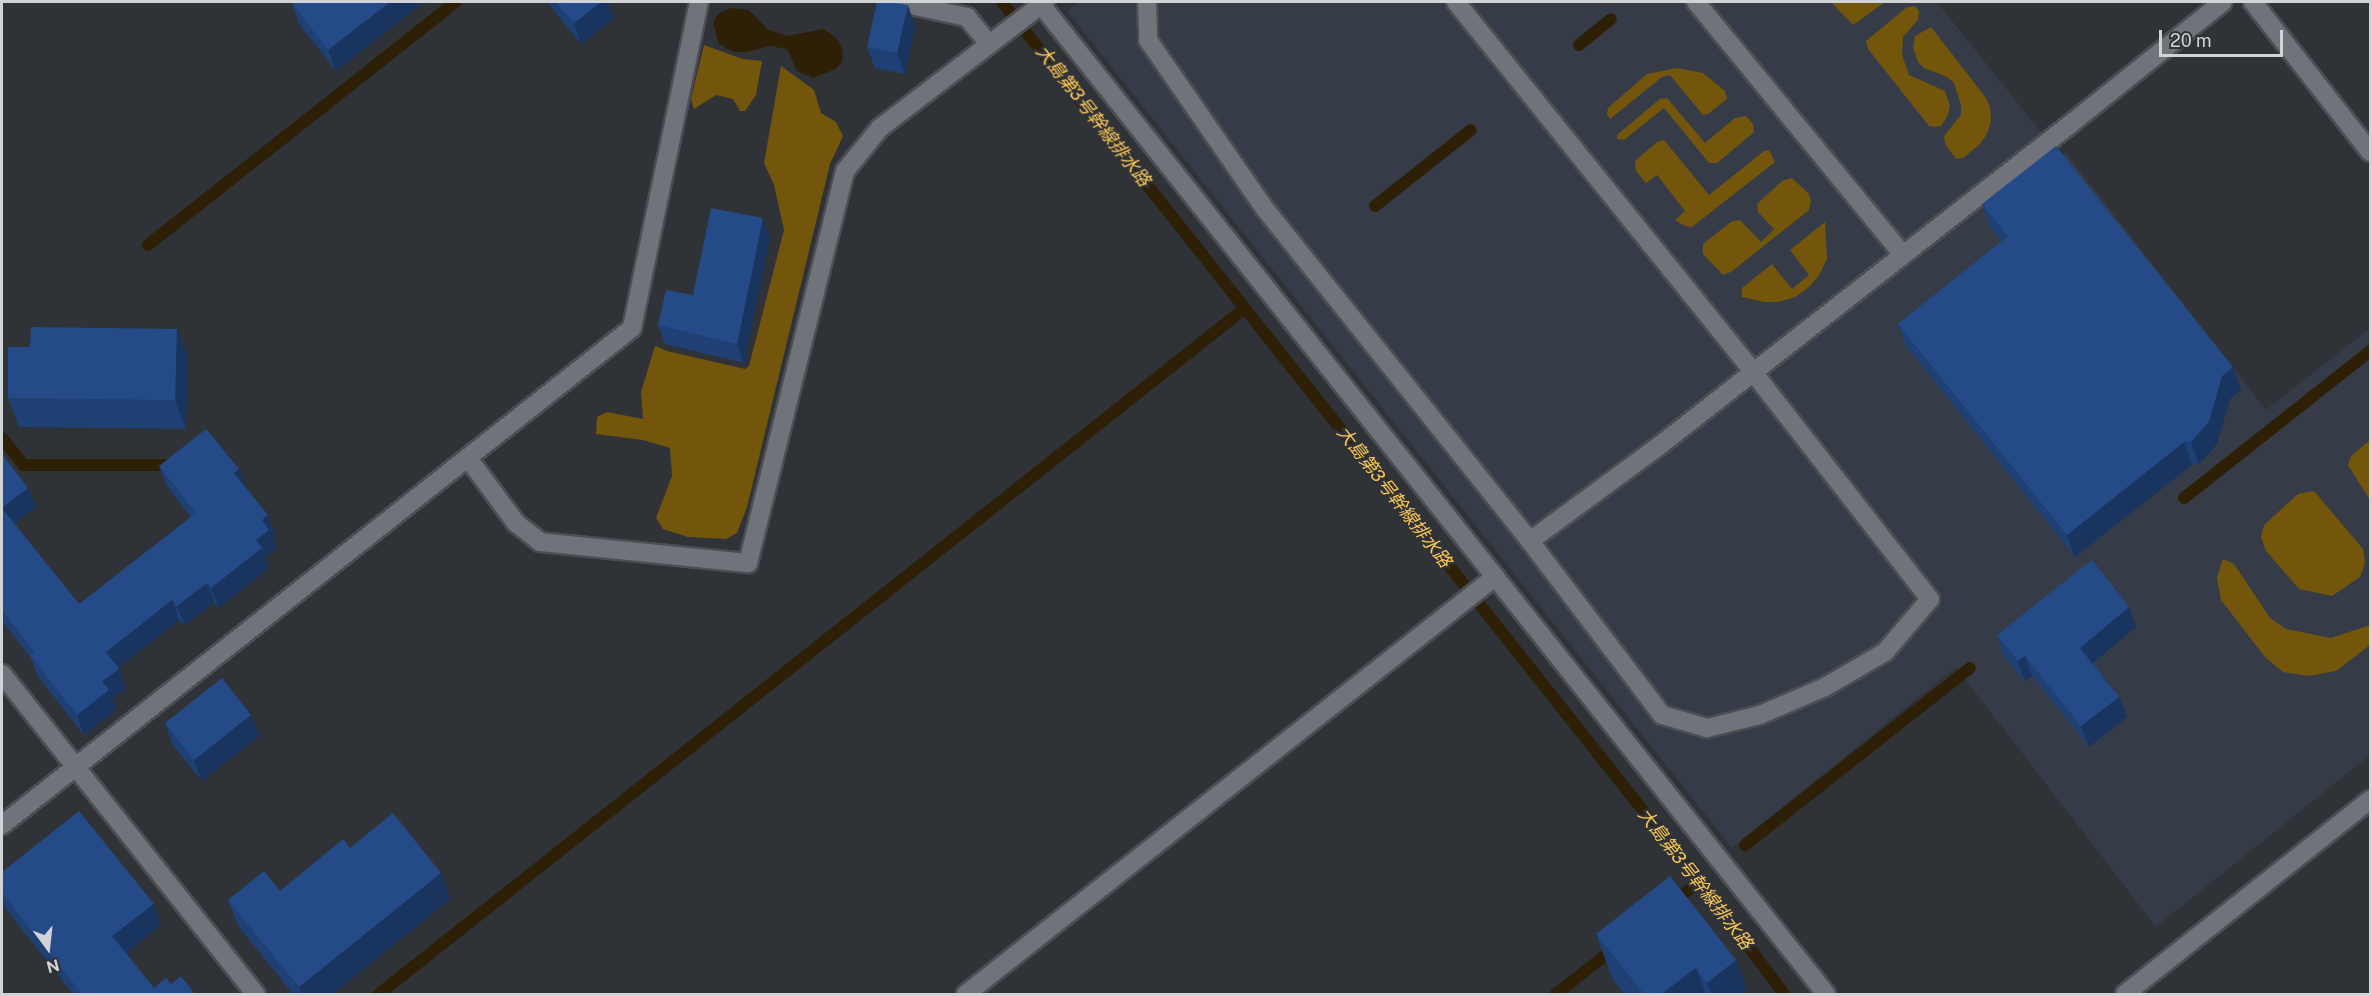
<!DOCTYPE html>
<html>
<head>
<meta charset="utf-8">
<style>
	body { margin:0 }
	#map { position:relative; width:2372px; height:996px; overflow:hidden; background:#2f3237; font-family:"Public Sans","Noto Sans JP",sans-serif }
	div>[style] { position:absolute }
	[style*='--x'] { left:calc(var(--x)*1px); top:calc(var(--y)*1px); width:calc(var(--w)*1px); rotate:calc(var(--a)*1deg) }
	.built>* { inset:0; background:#353c47 }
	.green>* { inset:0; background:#73560b }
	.water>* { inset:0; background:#2d2006 }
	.stream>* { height:12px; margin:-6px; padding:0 6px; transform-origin:6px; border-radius:6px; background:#2d2006 }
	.roads { filter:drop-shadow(2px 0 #4b4e53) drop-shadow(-2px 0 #4b4e53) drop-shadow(0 2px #4b4e53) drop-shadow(0 -2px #4b4e53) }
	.service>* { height:18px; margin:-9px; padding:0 9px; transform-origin:9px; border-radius:9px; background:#70737a }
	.minor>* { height:18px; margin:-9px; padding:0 9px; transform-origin:9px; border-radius:9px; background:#70737a }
	.tertiary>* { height:18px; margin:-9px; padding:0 9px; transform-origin:9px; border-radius:9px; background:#70737a }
	.wall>* { inset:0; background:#1f4074 }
	.shaded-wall>* { inset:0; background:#19345e }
	.building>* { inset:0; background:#244a87 }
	span { translate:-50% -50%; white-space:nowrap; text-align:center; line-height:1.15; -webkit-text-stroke:5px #2f3237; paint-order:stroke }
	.water-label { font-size:18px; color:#fbc757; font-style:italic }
	.frame { position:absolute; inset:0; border:3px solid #d1d4d7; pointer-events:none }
	.north { position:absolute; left:18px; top:918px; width:60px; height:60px; -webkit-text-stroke:4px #2f3237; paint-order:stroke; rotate:165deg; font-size:16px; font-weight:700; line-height:24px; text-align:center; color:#d1d4d7 }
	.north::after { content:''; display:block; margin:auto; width:21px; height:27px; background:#d1d4d7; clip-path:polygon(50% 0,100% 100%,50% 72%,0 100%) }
	.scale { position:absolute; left:2159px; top:30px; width:124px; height:27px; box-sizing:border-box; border:3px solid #d1d4d7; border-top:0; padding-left:8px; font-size:18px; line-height:21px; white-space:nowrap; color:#d1d4d7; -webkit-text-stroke:4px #2f3237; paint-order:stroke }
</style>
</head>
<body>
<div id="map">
	<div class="built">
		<i style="clip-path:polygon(1079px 2px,1937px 2px,2060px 156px,2066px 153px,2266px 410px,2370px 328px,2370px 755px,2156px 927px,1956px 667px,1732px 848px,1067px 11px)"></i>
	</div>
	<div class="green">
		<i style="clip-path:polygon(1831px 2px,1885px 2px,1853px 25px)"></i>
		<i style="clip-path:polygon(1915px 6px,1919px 11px,1918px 20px,1903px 37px,1902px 55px,1909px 75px,1945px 91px,1950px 106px,1948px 115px,1941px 126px,1936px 127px,1929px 126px,1868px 49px,1866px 41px,1907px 7px)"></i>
		<i style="clip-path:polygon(1931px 27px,1986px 98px,1990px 107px,1991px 121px,1987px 134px,1980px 144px,1963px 158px,1956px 159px,1945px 144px,1944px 136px,1961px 115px,1961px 105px,1954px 83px,1947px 77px,1924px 68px,1918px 62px,1913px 48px,1915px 36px)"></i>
		<i style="clip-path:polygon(704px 45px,743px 59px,762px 61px,756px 95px,745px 111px,740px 111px,733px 99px,716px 95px,694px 109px,691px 99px)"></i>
		<i style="clip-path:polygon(781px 66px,814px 90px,821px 113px,836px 122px,843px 136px,830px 164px,747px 507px,737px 533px,726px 539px,688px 537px,663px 529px,656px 518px,672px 476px,670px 448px,643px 440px,596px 434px,597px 417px,607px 412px,643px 419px,641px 392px,655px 346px,667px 351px,745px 369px,749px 366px,784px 230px,774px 185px,764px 163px)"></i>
		<i style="clip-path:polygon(1677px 68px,1703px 73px,1725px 91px,1727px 99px,1708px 114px,1703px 115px,1670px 75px,1662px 77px,1610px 119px,1607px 114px,1608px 108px,1647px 74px)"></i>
		<i style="clip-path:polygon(1667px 98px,1705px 143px,1735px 118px,1746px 116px,1753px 124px,1754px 132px,1717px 163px,1709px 163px,1664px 108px,1624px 140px,1617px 139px,1617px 135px,1660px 99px)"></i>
		<i style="clip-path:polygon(1664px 140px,1709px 195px,1764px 151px,1769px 150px,1775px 162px,1692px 227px,1685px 226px,1675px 220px,1685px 211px,1657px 175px,1646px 183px,1636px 171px,1635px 161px,1657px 142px)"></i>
		<i style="clip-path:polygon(1792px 178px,1809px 194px,1811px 202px,1809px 210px,1731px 272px,1723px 275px,1703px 254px,1703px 244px,1731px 222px,1740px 220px,1761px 242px,1774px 229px,1758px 212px,1757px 204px,1782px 181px)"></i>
		<i style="clip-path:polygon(1825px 222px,1827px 259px,1818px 277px,1808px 288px,1795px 297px,1779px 302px,1764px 302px,1742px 297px,1742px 288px,1772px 264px,1792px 289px,1809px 275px,1790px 250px)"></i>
		<i style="clip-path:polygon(2370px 440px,2370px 500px,2348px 465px,2351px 456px)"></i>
		<i style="clip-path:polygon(2314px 491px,2363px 549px,2365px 563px,2360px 577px,2332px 596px,2299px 589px,2266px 551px,2261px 537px,2264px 525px,2298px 494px)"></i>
		<i style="clip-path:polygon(2223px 559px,2234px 564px,2270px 618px,2286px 629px,2331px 638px,2370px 625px,2370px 645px,2336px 671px,2308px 676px,2283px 672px,2265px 657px,2221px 600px,2217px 578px)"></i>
	</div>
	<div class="water">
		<i style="clip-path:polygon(731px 8px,749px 10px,767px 29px,787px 36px,824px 29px,836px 38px,843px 50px,842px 62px,836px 69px,813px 78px,797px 71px,787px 49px,770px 46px,747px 52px,734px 52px,719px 44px,713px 22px,718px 14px)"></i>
	</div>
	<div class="stream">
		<i style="--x:1002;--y:2;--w:1122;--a:51.59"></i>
		<i style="--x:1699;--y:881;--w:141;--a:53"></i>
		<i style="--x:1579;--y:45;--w:41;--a:-39.1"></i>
		<i style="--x:1375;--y:206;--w:122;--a:-38.4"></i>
		<i style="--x:148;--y:245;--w:392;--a:-38.3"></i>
		<i style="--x:2;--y:438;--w:35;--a:51"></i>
		<i style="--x:24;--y:465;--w:152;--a:0"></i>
		<i style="--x:2184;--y:498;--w:237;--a:-38.3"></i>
		<i style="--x:1745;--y:845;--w:286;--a:-38.2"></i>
		<i style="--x:1686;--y:892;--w:17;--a:-40"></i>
		<i style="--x:379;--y:994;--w:1103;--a:-38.38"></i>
		<i style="--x:1556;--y:994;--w:76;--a:-38.1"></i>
	</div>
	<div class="roads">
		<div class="service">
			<i style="--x:1147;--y:2;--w:38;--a:88"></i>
			<i style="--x:1148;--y:40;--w:206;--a:55.3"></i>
			<i style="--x:1265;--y:209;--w:425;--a:51.4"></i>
			<i style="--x:1530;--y:541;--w:160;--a:-36.4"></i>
			<i style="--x:1659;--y:446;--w:519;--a:-38.04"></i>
			<i style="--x:2068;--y:126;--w:198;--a:-38.7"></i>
			<i style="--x:1456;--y:2;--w:474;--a:51.2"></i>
			<i style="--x:1753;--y:372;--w:288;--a:52.1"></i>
			<i style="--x:1930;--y:599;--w:70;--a:130.3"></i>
			<i style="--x:1885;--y:652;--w:69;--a:149.7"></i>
			<i style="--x:1825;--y:687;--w:71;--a:156.7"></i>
			<i style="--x:1760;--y:715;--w:55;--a:166.2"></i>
			<i style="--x:1707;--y:728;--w:47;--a:-163.9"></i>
			<i style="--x:1662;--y:715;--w:218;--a:-127.2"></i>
			<i style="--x:1696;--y:2;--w:325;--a:50.7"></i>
		</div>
		<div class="minor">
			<i style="--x:897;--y:2;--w:72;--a:12.1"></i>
			<i style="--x:967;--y:17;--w:35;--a:51"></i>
			<i style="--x:1039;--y:2;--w:1266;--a:51.57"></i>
			<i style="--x:2253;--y:2;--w:190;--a:52"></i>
			<i style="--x:468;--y:458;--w:81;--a:53.6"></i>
			<i style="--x:516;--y:523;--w:31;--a:38"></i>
			<i style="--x:540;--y:542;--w:209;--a:5.8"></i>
			<i style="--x:748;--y:563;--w:404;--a:-76.1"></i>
			<i style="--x:845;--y:171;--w:55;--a:-50.9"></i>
			<i style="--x:880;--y:128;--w:208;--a:-37.4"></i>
			<i style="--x:2;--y:674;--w:409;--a:51.6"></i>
			<i style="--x:2;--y:825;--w:802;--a:-38.27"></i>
			<i style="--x:632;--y:328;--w:333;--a:-78.4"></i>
			<i style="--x:966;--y:994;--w:674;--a:-38.25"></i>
		</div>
		<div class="tertiary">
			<i style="--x:2125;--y:994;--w:313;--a:-38.4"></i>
		</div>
	</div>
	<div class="wall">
		<i style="clip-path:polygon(424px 2px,336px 71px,299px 24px,292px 3px)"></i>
		<i style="clip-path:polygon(547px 2px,608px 2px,614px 18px,581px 44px)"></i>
		<i style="clip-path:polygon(915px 26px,905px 74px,875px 68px,867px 47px)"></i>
		<i style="clip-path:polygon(1982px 204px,2233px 367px,2241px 390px,2230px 399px,2217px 444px,2199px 464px,2192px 465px,2075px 557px,1906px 346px,1898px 324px,2002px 241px,1990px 227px)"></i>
		<i style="clip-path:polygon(770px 237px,744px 363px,665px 344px,658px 325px,693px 295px)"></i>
		<i style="clip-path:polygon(188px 358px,186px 429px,19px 427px,8px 398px)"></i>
		<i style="clip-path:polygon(2px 454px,36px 507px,14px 524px,79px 604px,191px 517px,166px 485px,159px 466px,245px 486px,275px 535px,272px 537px,276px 549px,265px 558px,269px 568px,219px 608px,214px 602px,185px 625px,179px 620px,118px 668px,126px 688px,112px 699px,116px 710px,84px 735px,37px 675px,31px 658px,2px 621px)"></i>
		<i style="clip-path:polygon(2136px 627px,2093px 663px,2119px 697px,2127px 717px,2089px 747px,2032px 676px,2025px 682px,2004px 656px,1997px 635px)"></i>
		<i style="clip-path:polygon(165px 723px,259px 736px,202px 781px,172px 744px)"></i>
		<i style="clip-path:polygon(350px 848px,450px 899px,333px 994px,293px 994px,238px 926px,228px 900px,280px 891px)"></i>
		<i style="clip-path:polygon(2px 872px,161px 925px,126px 953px,154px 988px,171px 984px,195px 994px,73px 994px,2px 904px)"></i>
		<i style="clip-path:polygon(1596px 934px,1736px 960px,1748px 994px,1624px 994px,1613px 980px)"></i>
	</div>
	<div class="shaded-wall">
		<i style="clip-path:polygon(390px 2px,424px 2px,336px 71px,328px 50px)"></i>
		<i style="clip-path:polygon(601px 2px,608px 2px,614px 18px,581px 44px,574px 23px)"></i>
		<i style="clip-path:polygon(908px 5px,915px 26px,905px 74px,897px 53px)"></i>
		<i style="clip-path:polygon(763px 218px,770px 237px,744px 363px,737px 344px)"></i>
		<i style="clip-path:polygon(177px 329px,188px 358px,186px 429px,175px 400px)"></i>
		<i style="clip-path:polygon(2233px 367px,2241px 390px,2230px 399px,2217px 444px,2199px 464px,2191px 442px,2222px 376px)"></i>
		<i style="clip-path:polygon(2184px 442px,2192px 465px,2075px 557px,2067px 535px)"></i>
		<i style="clip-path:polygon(239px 469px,246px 489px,234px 473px)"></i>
		<i style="clip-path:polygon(28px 488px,36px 507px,9px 528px,2px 508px)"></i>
		<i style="clip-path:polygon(268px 515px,275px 535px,272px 537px,276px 549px,265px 558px,269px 568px,219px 608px,211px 588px,256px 540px,262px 520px)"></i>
		<i style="clip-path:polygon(207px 583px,214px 602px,185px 625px,177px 606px)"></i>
		<i style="clip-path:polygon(172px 600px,179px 620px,113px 672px,106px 652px)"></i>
		<i style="clip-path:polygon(2129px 607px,2136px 627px,2087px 668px,2080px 648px)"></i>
		<i style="clip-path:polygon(2025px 656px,2032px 676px,2025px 682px,2018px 661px)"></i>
		<i style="clip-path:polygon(119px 669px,126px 688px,112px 699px,116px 710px,84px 735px,77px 715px,102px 681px)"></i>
		<i style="clip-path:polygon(2119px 697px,2127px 717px,2089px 747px,2081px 726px)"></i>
		<i style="clip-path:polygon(251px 715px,259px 736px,202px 781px,194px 760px)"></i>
		<i style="clip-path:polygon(441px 873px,450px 899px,333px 994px,302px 994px,299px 987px)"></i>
		<i style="clip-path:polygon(154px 904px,161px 925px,120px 957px,112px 936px)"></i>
		<i style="clip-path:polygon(1736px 960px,1748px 994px,1712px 994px,1707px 983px)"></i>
		<i style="clip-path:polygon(1696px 968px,1705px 994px,1661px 994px)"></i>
	</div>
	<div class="building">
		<i style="clip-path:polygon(294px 2px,390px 2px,328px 50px,292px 3px)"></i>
		<i style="clip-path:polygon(556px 2px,601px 2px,574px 23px)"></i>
		<i style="clip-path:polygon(877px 2px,889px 2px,908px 5px,897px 53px,867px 47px)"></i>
		<i style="clip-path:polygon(2056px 146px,2233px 367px,2222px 376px,2209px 422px,2191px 442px,2184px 442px,2067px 535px,1898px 324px,2008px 236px,1982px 204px)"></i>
		<i style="clip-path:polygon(711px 208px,763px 218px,737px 344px,658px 325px,666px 290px,693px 295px)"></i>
		<i style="clip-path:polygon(31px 327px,177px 329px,175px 400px,8px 398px,8px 347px,30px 347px)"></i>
		<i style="clip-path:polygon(206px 429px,239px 469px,234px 473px,268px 515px,262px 520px,269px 530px,256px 540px,262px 548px,211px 588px,207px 583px,177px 606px,172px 600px,106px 652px,119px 669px,102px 681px,109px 690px,77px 715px,30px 655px,34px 652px,2px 610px,2px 454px,28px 488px,2px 508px,79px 604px,196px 513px,159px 466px)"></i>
		<i style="clip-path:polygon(2092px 560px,2129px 607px,2080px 648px,2119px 697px,2081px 726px,2025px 656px,2018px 661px,1997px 635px)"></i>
		<i style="clip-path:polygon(222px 678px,251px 715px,194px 760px,165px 723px)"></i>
		<i style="clip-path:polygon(79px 811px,154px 904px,112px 936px,154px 988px,166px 978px,171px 984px,181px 976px,195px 994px,82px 994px,2px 893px,2px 872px)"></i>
		<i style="clip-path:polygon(393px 813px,441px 873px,299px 987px,228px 900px,264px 871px,280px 891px,343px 839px,350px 848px)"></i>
		<i style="clip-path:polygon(1670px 876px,1736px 960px,1707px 983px,1696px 968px,1661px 994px,1644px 994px,1596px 934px)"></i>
	</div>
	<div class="water-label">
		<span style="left:1093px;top:116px;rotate:52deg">大島第3号幹線排水路</span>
		<span style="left:1394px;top:497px;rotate:52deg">大島第3号幹線排水路</span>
		<span style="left:1695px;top:879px;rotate:52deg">大島第3号幹線排水路</span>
	</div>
	<div class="frame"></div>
	<div class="north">N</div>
	<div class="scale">20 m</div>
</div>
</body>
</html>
